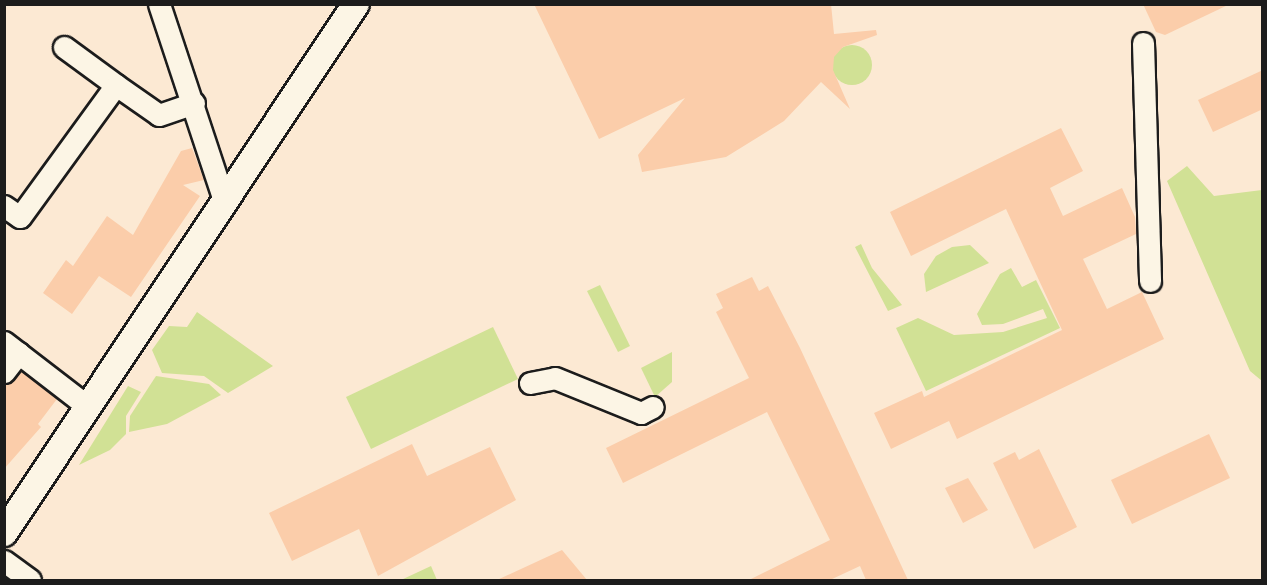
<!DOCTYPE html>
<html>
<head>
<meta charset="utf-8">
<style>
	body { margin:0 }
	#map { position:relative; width:1267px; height:585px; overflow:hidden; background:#fce9d3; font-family:"Indie Flower",sans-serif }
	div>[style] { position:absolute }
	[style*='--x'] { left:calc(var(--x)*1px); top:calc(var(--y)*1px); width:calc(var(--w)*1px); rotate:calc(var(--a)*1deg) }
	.green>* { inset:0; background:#d1e195 }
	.round { border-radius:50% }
	.building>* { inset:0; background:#fbcdaa }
	.roads { filter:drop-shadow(2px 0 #1c1c1c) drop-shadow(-2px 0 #1c1c1c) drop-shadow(0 2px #1c1c1c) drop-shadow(0 -2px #1c1c1c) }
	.minor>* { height:21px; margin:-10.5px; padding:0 10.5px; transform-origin:10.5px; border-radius:10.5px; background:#fcf5e5 }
	.tertiary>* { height:26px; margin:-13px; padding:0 13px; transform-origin:13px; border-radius:13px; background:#fcf5e5 }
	span { translate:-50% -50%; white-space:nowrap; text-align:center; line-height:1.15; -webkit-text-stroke:6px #fcf5e5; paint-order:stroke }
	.frame { position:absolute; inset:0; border:6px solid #1c1c1c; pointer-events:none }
</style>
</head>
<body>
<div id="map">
	<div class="green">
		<i class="round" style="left:832px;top:45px;width:40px;height:40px"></i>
		<i style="clip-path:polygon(1187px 166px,1214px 196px,1262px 190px,1262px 381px,1250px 371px,1167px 181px)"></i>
		<i style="clip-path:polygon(861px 244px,872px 268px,902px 305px,888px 311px,855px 247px)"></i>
		<i style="clip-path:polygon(970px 245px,989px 263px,926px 292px,924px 274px,936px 256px,952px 247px)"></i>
		<i style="clip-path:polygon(1011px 268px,1022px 287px,1036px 280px,1060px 328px,926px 391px,896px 328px,918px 318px,954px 335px,1003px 332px,1047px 318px,1043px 309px,1003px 324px,982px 325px,977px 314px,1000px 274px)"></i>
		<i style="clip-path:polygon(600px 285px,630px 346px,618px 352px,587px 291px)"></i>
		<i style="clip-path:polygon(197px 312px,273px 366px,228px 393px,204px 376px,162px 373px,152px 350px,169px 326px,187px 327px)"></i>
		<i style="clip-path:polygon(493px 327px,518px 379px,371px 449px,346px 397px)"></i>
		<i style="clip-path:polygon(672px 352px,672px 382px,655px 397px,641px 368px)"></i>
		<i style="clip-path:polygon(156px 376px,209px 384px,221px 395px,167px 424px,129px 432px,130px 416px)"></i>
		<i style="clip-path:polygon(128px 386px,141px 392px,126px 416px,126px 434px,110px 450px,79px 465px)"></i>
		<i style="clip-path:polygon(431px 566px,437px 580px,401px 580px)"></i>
	</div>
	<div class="building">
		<i style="clip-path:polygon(534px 4px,831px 4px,834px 34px,876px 30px,877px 35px,843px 47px,834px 57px,833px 70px,850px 109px,821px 82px,784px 121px,726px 157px,642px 172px,638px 155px,685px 98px,599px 139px)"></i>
		<i style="clip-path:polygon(1143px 4px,1230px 4px,1165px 35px,1156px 32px)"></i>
		<i style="clip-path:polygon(1263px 70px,1263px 109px,1213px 132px,1198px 100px)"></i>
		<i style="clip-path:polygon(1061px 128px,1083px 171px,1050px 188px,1063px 216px,1122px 188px,1135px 217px,1136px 234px,1083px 259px,1107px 309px,1142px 292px,1164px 339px,957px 439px,949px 421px,891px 449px,874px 413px,922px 391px,924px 397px,1062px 330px,1006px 209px,911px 256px,890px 212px)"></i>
		<i style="clip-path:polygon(192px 148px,204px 180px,183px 185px,200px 196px,131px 297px,99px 276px,72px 314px,43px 293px,66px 260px,73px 266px,107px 216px,133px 235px,181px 151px)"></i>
		<i style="clip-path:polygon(752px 277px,759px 291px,768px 286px,800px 348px,908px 580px,866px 580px,860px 566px,830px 580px,749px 580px,830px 540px,767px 412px,623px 483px,606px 448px,749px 378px,716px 312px,723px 308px,716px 294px)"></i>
		<i style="clip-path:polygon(21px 371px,57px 399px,38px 424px,41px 427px,4px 469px,4px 384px)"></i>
		<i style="clip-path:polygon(1209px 434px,1230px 478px,1132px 524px,1111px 480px)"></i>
		<i style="clip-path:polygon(412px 444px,427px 476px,490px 447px,516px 500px,378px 576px,359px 529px,292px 561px,269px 513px)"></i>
		<i style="clip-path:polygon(1039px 449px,1077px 527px,1034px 549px,993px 463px,1015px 452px,1019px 460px)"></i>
		<i style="clip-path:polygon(968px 478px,988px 510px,963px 523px,945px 488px)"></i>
		<i style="clip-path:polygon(562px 550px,587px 580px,497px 580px)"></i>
	</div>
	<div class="roads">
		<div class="minor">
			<i style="--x:159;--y:4;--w:206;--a:71.7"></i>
			<i style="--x:1143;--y:43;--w:238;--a:88.3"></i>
			<i style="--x:64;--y:47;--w:64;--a:36.2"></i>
			<i style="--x:4;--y:206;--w:19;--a:35"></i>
			<i style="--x:20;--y:217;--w:163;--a:-54"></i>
			<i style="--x:116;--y:85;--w:52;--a:34.9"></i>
			<i style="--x:159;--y:115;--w:37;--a:-19"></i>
			<i style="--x:4;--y:342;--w:105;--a:37.6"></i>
			<i style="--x:4;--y:372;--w:24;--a:-52"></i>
			<i style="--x:530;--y:383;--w:25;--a:-11"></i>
			<i style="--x:555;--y:378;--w:93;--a:22.1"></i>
			<i style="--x:641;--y:413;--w:13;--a:-27"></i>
			<i style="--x:4;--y:561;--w:32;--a:36"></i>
		</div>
		<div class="tertiary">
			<i style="--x:4;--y:533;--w:635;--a:-56.36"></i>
		</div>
	</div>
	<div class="frame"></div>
</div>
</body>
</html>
